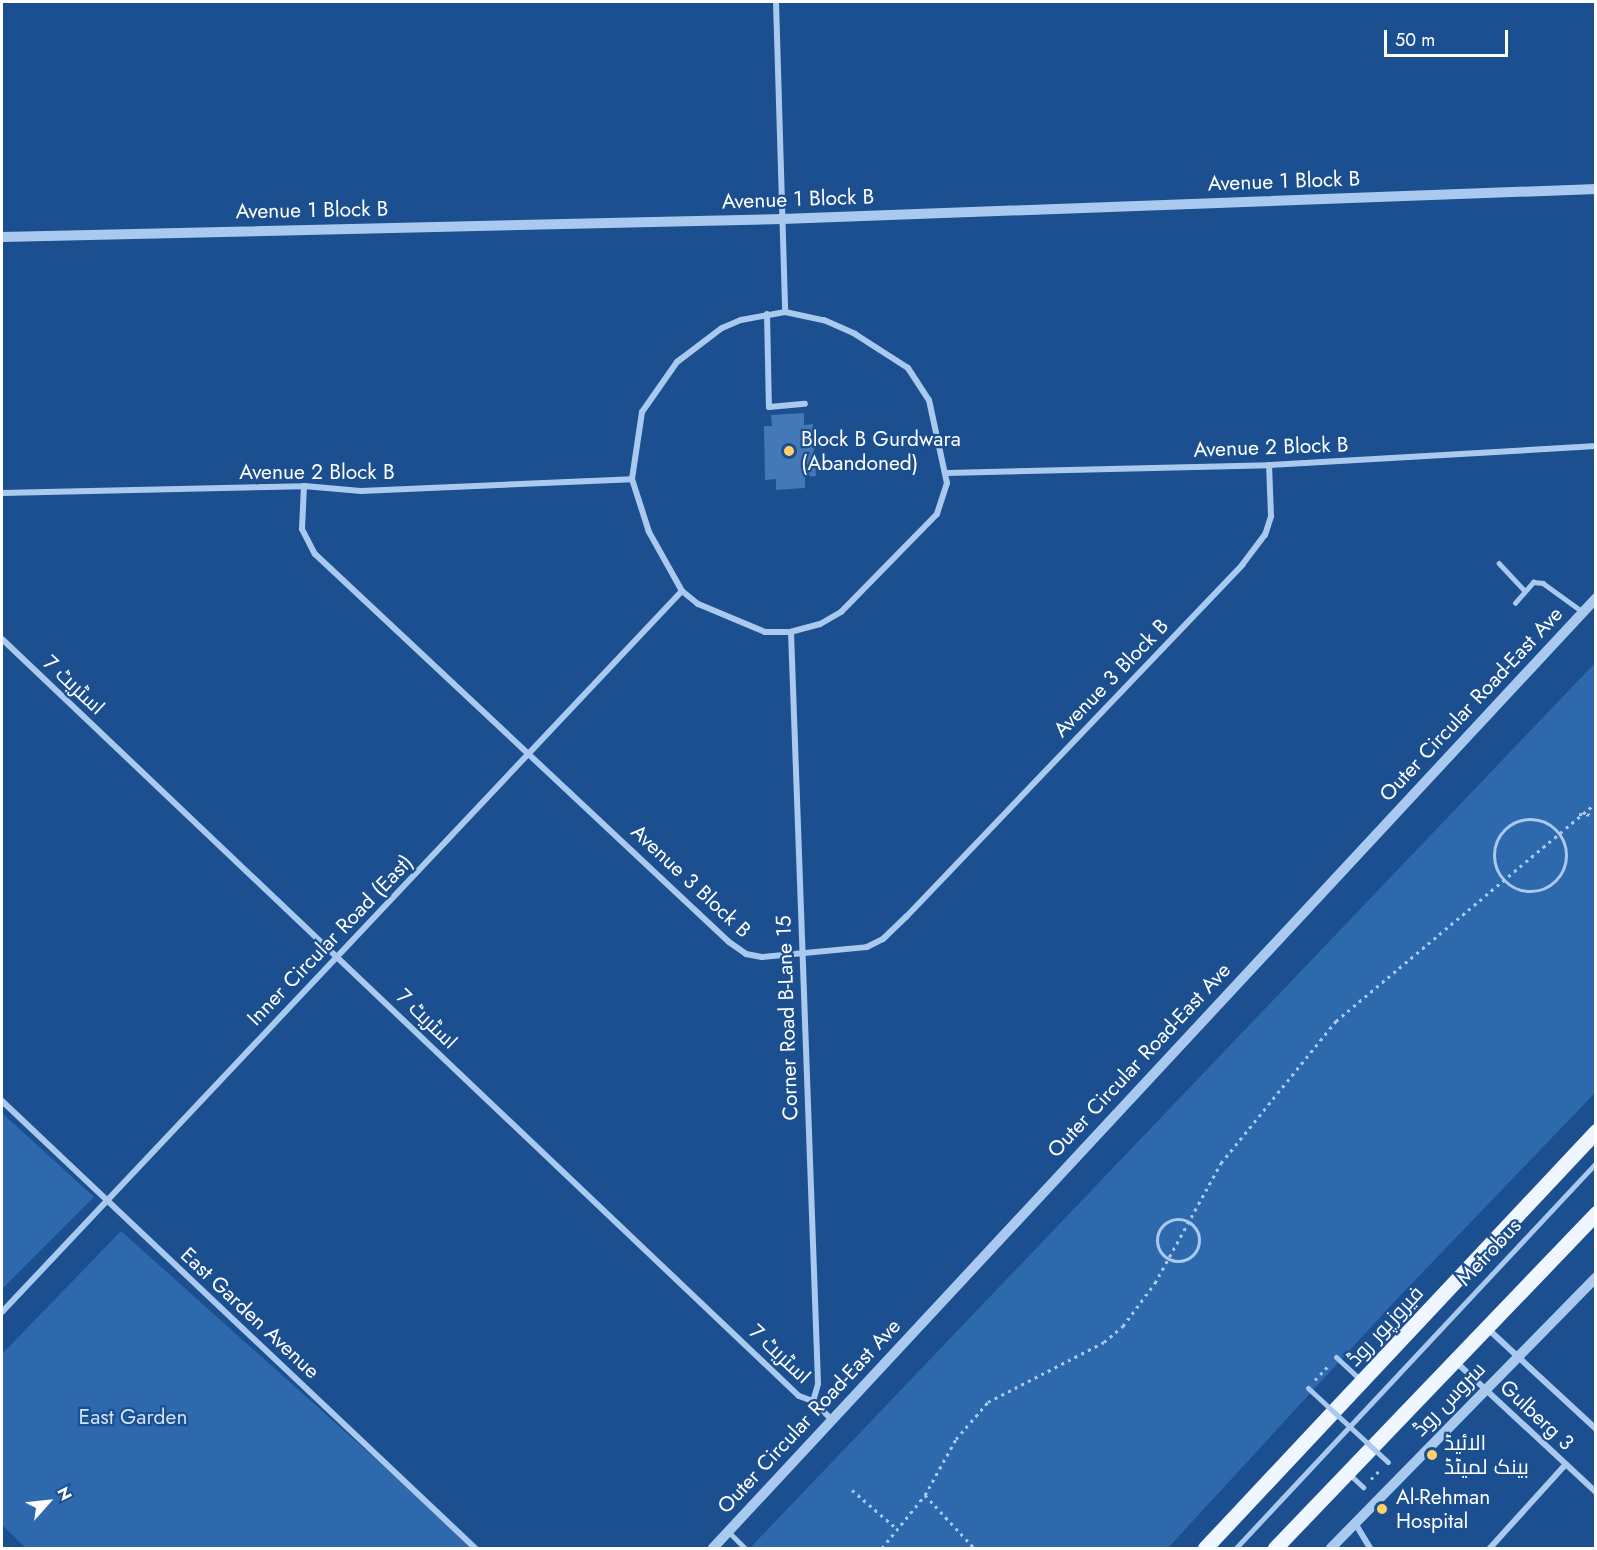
<!DOCTYPE html>
<html>
<head>
<meta charset="utf-8">
<style>
	body { margin:0 }
	#map { position:relative; width:1597px; height:1550px; overflow:hidden; background:#1b4f8f; font-family:Jost,Cairo,sans-serif }
	div>[style] { position:absolute }
	[style*='--x'] { left:calc(var(--x)*1px); top:calc(var(--y)*1px); width:calc(var(--w)*1px); rotate:calc(var(--a)*1deg) }
	.green>* { inset:0; background:#2e69ad }
	.building>* { inset:0; background:#4478b7 }
	.path>* { height:3px; margin-top:-1.5px; transform-origin:0; background:repeating-linear-gradient(90deg,#a9c9ee 0 3px,transparent 0 7.5px) }
	.path>.ring { margin:-1.5px; padding:0; box-sizing:content-box; background:none; border:3px solid #a9c9ee; border-radius:50% }
	.service>* { height:4.5px; margin:-2.25px; padding:0 2.25px; transform-origin:2.25px; border-radius:2.25px; background:#a9c9ee }
	.pedestrian>* { height:5px; margin:-2.5px; padding:0 2.5px; transform-origin:2.5px; border-radius:2.5px; background:#a9c9ee }
	.minor>* { height:6px; margin:-3px; padding:0 3px; transform-origin:3px; border-radius:3px; background:#a9c9ee }
	.tertiary>* { height:10px; margin:-5px; padding:0 5px; transform-origin:5px; border-radius:5px; background:#a9c9ee }
	.primary>* { height:15px; margin:-7.5px; padding:0 7.5px; transform-origin:7.5px; border-radius:7.5px; background:#f0f6ff }
	.pedestrian-bridge>* { height:5px; margin:-2.5px; padding:0 2.5px; transform-origin:2.5px; border-radius:2.5px; background:#a9c9ee }
	.dots>* { width:16px; height:16px; translate:-50% -50%; box-sizing:border-box; border:3px solid #1b4f8f; border-radius:50% }
	span { translate:-50% -50%; white-space:nowrap; text-align:center; line-height:1.15; -webkit-text-stroke:4.5px #1b4f8f; paint-order:stroke }
	.street-label { font-size:21px; color:#fff }
	.poi-label { font-size:21px; color:#fff }
	.left { translate:0 -50%; text-align:left }
	.park-label { font-size:21px; color:#cfe3fa }
	.frame { position:absolute; inset:0; border:3px solid #fff; pointer-events:none }
	.north { position:absolute; left:18px; top:1472px; width:60px; height:60px; -webkit-text-stroke:4px #1b4f8f; paint-order:stroke; rotate:63deg; font-size:16px; font-weight:700; line-height:24px; text-align:center; color:#fff }
	.north::after { content:''; display:block; margin:auto; width:21px; height:27px; background:#fff; clip-path:polygon(50% 0,100% 100%,50% 72%,0 100%) }
	.scale { position:absolute; left:1384px; top:30px; width:124px; height:27px; box-sizing:border-box; border:3px solid #fff; border-top:0; padding-left:8px; font-size:18px; line-height:21px; white-space:nowrap; color:#fff; -webkit-text-stroke:4px #1b4f8f; paint-order:stroke }
</style>
</head>
<body>
<div id="map">
	<div class="green">
		<i style="clip-path:polygon(1595px 663px,1595px 1093px,1396px 1300px,1168px 1548px,750px 1548px)"></i>
		<i style="clip-path:polygon(2px 1113px,94px 1197px,2px 1289px)"></i>
		<i style="clip-path:polygon(121px 1231px,475px 1548px,26px 1548px,2px 1525px,2px 1354px)"></i>
	</div>
	<div class="building">
		<i style="clip-path:polygon(804px 413px,804px 425px,813px 424px,816px 476px,805px 477px,805px 488px,776px 490px,776px 479px,765px 480px,764px 426px,772px 426px,771px 415px)"></i>
	</div>
	<div class="path">
		<i style="--x:1579;--y:814;--w:17;--a:3"></i>
		<i class="ring" style="left:1494px;top:819px;width:69px;height:69px"></i>
		<i class="ring" style="left:1157px;top:1219px;width:39px;height:39px"></i>
		<i style="--x:1315;--y:1380;--w:21;--a:-47"></i>
		<i style="--x:1371;--y:1479;--w:14;--a:-45"></i>
		<i style="--x:852;--y:1490;--w:58;--a:40.8"></i>
		<i style="--x:925;--y:1495;--w:72;--a:47.2"></i>
		<i style="--x:882;--y:1548;--w:68;--a:-50.9"></i>
		<i style="--x:925;--y:1495;--w:64;--a:-61"></i>
		<i style="--x:956;--y:1439;--w:49;--a:-49.1"></i>
		<i style="--x:988;--y:1402;--w:131;--a:-27.3"></i>
		<i style="--x:1104;--y:1342;--w:25;--a:-40"></i>
		<i style="--x:1123;--y:1326;--w:54;--a:-53.3"></i>
		<i style="--x:1155;--y:1283;--w:137;--a:-61.2"></i>
		<i style="--x:1221;--y:1163;--w:183;--a:-51"></i>
		<i style="--x:1336;--y:1021;--w:339;--a:-40"></i>
	</div>
	<div class="service">
		<i style="--x:1499;--y:563;--w:38;--a:47"></i>
		<i style="--x:1515;--y:603;--w:28;--a:-49"></i>
		<i style="--x:1533;--y:582;--w:10;--a:6"></i>
		<i style="--x:1543;--y:583;--w:49;--a:35.9"></i>
		<i style="--x:729;--y:1532;--w:23;--a:45"></i>
		<i style="--x:1236;--y:1548;--w:527;--a:-46.92"></i>
	</div>
	<div class="pedestrian">
		<i style="--x:1336;--y:1357;--w:34;--a:43"></i>
		<i style="--x:1348;--y:1473;--w:21;--a:43"></i>
	</div>
	<div class="minor">
		<i style="--x:776;--y:2;--w:310;--a:88.3"></i>
		<i style="--x:785;--y:312;--w:40;--a:12"></i>
		<i style="--x:824;--y:320;--w:34;--a:24"></i>
		<i style="--x:855;--y:334;--w:63;--a:32.7"></i>
		<i style="--x:908;--y:368;--w:38;--a:57"></i>
		<i style="--x:929;--y:400;--w:85;--a:77.8"></i>
		<i style="--x:947;--y:483;--w:33;--a:108"></i>
		<i style="--x:937;--y:514;--w:137;--a:134.4"></i>
		<i style="--x:841;--y:612;--w:24;--a:150"></i>
		<i style="--x:820;--y:624;--w:30;--a:165"></i>
		<i style="--x:791;--y:632;--w:26;--a:180"></i>
		<i style="--x:765;--y:632;--w:73;--a:-157.3"></i>
		<i style="--x:698;--y:604;--w:21;--a:-141"></i>
		<i style="--x:682;--y:591;--w:68;--a:-119.2"></i>
		<i style="--x:649;--y:532;--w:56;--a:-107.8"></i>
		<i style="--x:632;--y:479;--w:68;--a:-81.5"></i>
		<i style="--x:642;--y:412;--w:61;--a:-55"></i>
		<i style="--x:677;--y:362;--w:56;--a:-37.1"></i>
		<i style="--x:722;--y:328;--w:21;--a:-23"></i>
		<i style="--x:741;--y:320;--w:45;--a:-10.3"></i>
		<i style="--x:767;--y:314;--w:93;--a:88.8"></i>
		<i style="--x:769;--y:407;--w:36;--a:-5"></i>
		<i style="--x:947;--y:473;--w:322;--a:-1.4"></i>
		<i style="--x:1269;--y:465;--w:328;--a:-3.3"></i>
		<i style="--x:304;--y:486;--w:43;--a:92.7"></i>
		<i style="--x:302;--y:529;--w:28;--a:63"></i>
		<i style="--x:315;--y:554;--w:567;--a:43.14"></i>
		<i style="--x:729;--y:942;--w:21;--a:35"></i>
		<i style="--x:746;--y:954;--w:16;--a:11"></i>
		<i style="--x:762;--y:957;--w:105;--a:-5.4"></i>
		<i style="--x:867;--y:947;--w:18;--a:-27"></i>
		<i style="--x:883;--y:939;--w:32;--a:-44"></i>
		<i style="--x:906;--y:917;--w:487;--a:-46.3"></i>
		<i style="--x:1242;--y:565;--w:38;--a:-53"></i>
		<i style="--x:1265;--y:535;--w:20;--a:-72"></i>
		<i style="--x:1271;--y:516;--w:51;--a:-92.2"></i>
		<i style="--x:2;--y:493;--w:302;--a:-1.3"></i>
		<i style="--x:304;--y:486;--w:57;--a:5"></i>
		<i style="--x:361;--y:491;--w:271;--a:-2.5"></i>
		<i style="--x:791;--y:632;--w:752;--a:87.94"></i>
		<i style="--x:818;--y:1384;--w:18;--a:106"></i>
		<i style="--x:2;--y:639;--w:1099;--a:43.53"></i>
		<i style="--x:799;--y:1396;--w:15;--a:20"></i>
		<i style="--x:813;--y:1401;--w:25;--a:45"></i>
		<i style="--x:2;--y:1101;--w:651;--a:43.38"></i>
		<i style="--x:2;--y:1312;--w:991;--a:-46.68"></i>
		<i style="--x:1488;--y:1329;--w:147;--a:42.8"></i>
		<i style="--x:1456;--y:1362;--w:191;--a:42.9"></i>
		<i style="--x:1355;--y:1523;--w:29;--a:59"></i>
		<i style="--x:1490;--y:1548;--w:113;--a:-47.9"></i>
	</div>
	<div class="tertiary">
		<i style="--x:2;--y:237;--w:780;--a:-1.32"></i>
		<i style="--x:782;--y:219;--w:815;--a:-2.11"></i>
		<i style="--x:713;--y:1548;--w:1297;--a:-47.09"></i>
		<i style="--x:1331;--y:1548;--w:379;--a:-45.6"></i>
	</div>
	<div class="primary">
		<i style="--x:1205;--y:1548;--w:572;--a:-46.84"></i>
		<i style="--x:1275;--y:1548;--w:464;--a:-46.2"></i>
	</div>
	<div class="pedestrian-bridge">
		<i style="--x:1308;--y:1388;--w:109;--a:42.8"></i>
	</div>
	<div class="dots">
		<i style="left:789px;top:451px;background:#ffd166"></i>
		<i style="left:1432px;top:1455px;background:#ffd166"></i>
		<i style="left:1382px;top:1509px;background:#ffd166"></i>
	</div>
	<div class="street-label">
		<span style="left:1284px;top:181px;rotate:-2deg">Avenue 1 Block B</span>
		<span style="left:798px;top:199px;rotate:-2deg">Avenue 1 Block B</span>
		<span style="left:312px;top:210px;rotate:-1deg">Avenue 1 Block B</span>
		<span style="left:1271px;top:447px;rotate:-2deg">Avenue 2 Block B</span>
		<span style="left:317px;top:472px">Avenue 2 Block B</span>
		<span style="left:1111px;top:678px;rotate:-46deg">Avenue 3 Block B</span>
		<span style="left:74px;top:685px;rotate:43deg">اسٹریٹ 7</span>
		<span style="left:1471px;top:704px;rotate:-47deg">Outer Circular Road-East Ave</span>
		<span style="left:691px;top:881px;rotate:43deg">Avenue 3 Block B</span>
		<span style="left:330px;top:940px;rotate:-46deg">Inner Circular Road (East)</span>
		<span style="left:787px;top:1018px;rotate:-92deg">Corner Road B-Lane 15</span>
		<span style="left:427px;top:1019px;rotate:44deg">اسٹریٹ 7</span>
		<span style="left:1139px;top:1060px;rotate:-47deg">Outer Circular Road-East Ave</span>
		<span style="left:1489px;top:1252px;rotate:-47deg">Metrobus</span>
		<span style="left:250px;top:1313px;rotate:43deg">East Garden Avenue</span>
		<span style="left:1385px;top:1326px;rotate:-47deg">فیروزپور روڈ</span>
		<span style="left:780px;top:1354px;rotate:43deg">اسٹریٹ 7</span>
		<span style="left:1449px;top:1399px;rotate:-46deg">سروس روڈ</span>
		<span style="left:1537px;top:1415px;rotate:43deg">Gulberg 3</span>
		<span style="left:809px;top:1416px;rotate:-47deg">Outer Circular Road-East Ave</span>
	</div>
	<div class="poi-label">
		<span class="left" style="left:801px;top:451px">Block B Gurdwara<br>(Abandoned)</span>
		<span class="left" style="left:1444px;top:1455px">الائیڈ<br>بینک لمیٹڈ</span>
		<span class="left" style="left:1396px;top:1509px">Al-Rehman<br>Hospital</span>
	</div>
	<div class="park-label">
		<span style="left:133px;top:1417px">East Garden</span>
	</div>
	<div class="frame"></div>
	<div class="north">N</div>
	<div class="scale">50 m</div>
</div>
</body>
</html>
